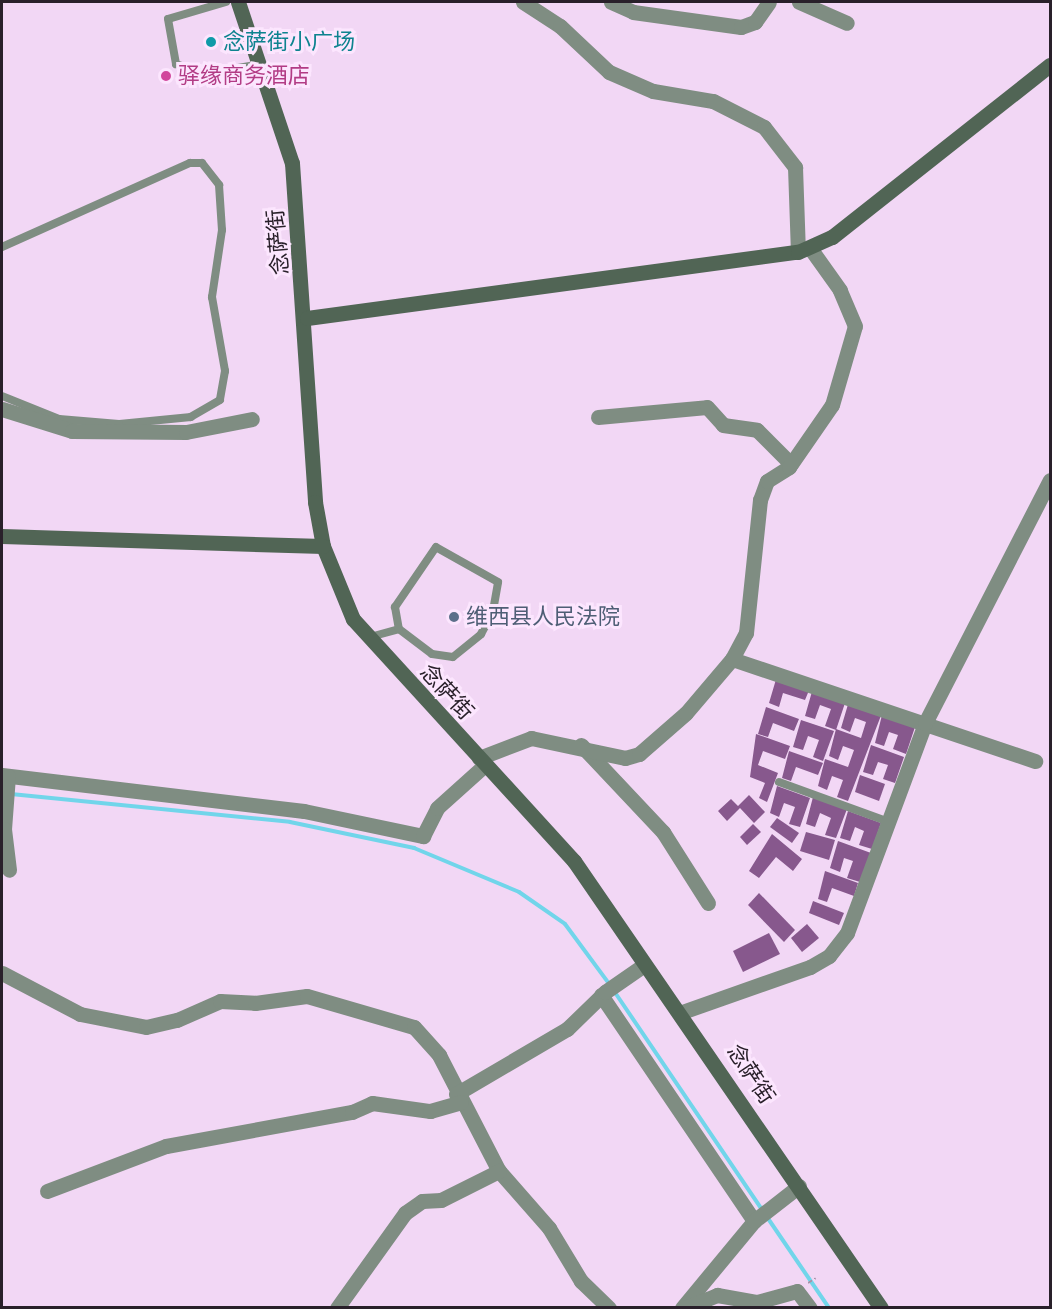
<!DOCTYPE html>
<html>
<head>
<meta charset="utf-8">
<style>
	body { margin:0 }
	#map { position:relative; width:1052px; height:1309px; overflow:hidden; background:#f2d7f5; font-family:"PT Sans Narrow","Noto Sans SC",sans-serif }
	div>[style] { position:absolute }
	[style*='--x'] { left:calc(var(--x)*1px); top:calc(var(--y)*1px); width:calc(var(--w)*1px); rotate:calc(var(--a)*1deg) }
	.stream>* { height:4px; margin:-2px; padding:0 2px; transform-origin:2px; border-radius:2px; background:#71d5ea }
	.building>* { inset:0; background:#87588d }
	.path>* { height:2px; margin-top:-1px; transform-origin:0; background:repeating-linear-gradient(90deg,#a692a8 0 4.5px,transparent 0 7.5px) }
	.lane>* { height:8px; margin:-4px; padding:0 4px; transform-origin:4px; border-radius:4px; background:#7f8d82 }
	.street>* { height:15px; margin:-7.5px; padding:0 7.5px; transform-origin:7.5px; border-radius:7.5px; background:#7f8d82 }
	.secondary>* { height:15px; margin:-7.5px; padding:0 7.5px; transform-origin:7.5px; border-radius:7.5px; background:#516555 }
	.dots>* { width:16px; height:16px; translate:-50% -50%; box-sizing:border-box; border:3px solid #fce6fe; border-radius:50% }
	span { translate:-50% -50%; white-space:nowrap; text-align:center; line-height:1.15; -webkit-text-stroke:6px #fce6fe; paint-order:stroke }
	.culture-label { font-size:22px; color:#0d838f }
	.left { translate:0 -50%; text-align:left }
	.hotel-label { font-size:22px; color:#b23c85 }
	.street-label { font-size:22px; color:#29202a }
	.service-label { font-size:22px; color:#4e5e75 }
	.frame { position:absolute; inset:0; border:3px solid #29202a; pointer-events:none }
</style>
</head>
<body>
<div id="map">
	<div class="stream">
		<i style="--x:11;--y:794;--w:280;--a:5.7"></i>
		<i style="--x:290;--y:822;--w:127;--a:11.8"></i>
		<i style="--x:414;--y:848;--w:114;--a:22.7"></i>
		<i style="--x:519;--y:892;--w:56;--a:34.8"></i>
		<i style="--x:565;--y:924;--w:76;--a:53.6"></i>
		<i style="--x:614;--y:991;--w:266;--a:55.9"></i>
		<i style="--x:767;--y:1217;--w:110;--a:55.7"></i>
	</div>
	<div class="building">
		<i style="clip-path:polygon(777px 676px,810px 688px,805px 700px,783px 693px,779px 707px,769px 703px)"></i>
		<i style="clip-path:polygon(813px 688px,846px 700px,836px 730px,825px 726px,831px 709px,820px 705px,815px 719px,805px 716px)"></i>
		<i style="clip-path:polygon(849px 701px,882px 713px,848px 801px,837px 797px,843px 780px,832px 776px,827px 790px,818px 786px,825px 759px,848px 767px,854px 750px,843px 746px,838px 760px,829px 756px,836px 729px,861px 738px,866px 722px,855px 718px,850px 732px,841px 728px)"></i>
		<i style="clip-path:polygon(766px 707px,799px 719px,794px 731px,773px 723px,768px 737px,758px 734px)"></i>
		<i style="clip-path:polygon(882px 715px,915px 727px,906px 754px,893px 749px,898px 735px,889px 732px,884px 746px,875px 743px)"></i>
		<i style="clip-path:polygon(801px 720px,834px 731px,823px 761px,813px 757px,819px 740px,808px 736px,803px 750px,793px 747px)"></i>
		<i style="clip-path:polygon(756px 734px,790px 746px,785px 759px,763px 751px,758px 765px,778px 773px,767px 802px,759px 798px,765px 783px,750px 777px)"></i>
		<i style="clip-path:polygon(871px 745px,904px 757px,895px 783px,883px 779px,888px 765px,878px 762px,873px 775px,863px 772px)"></i>
		<i style="clip-path:polygon(789px 751px,823px 763px,818px 775px,796px 767px,791px 781px,782px 778px)"></i>
		<i style="clip-path:polygon(860px 775px,885px 784px,879px 801px,855px 792px)"></i>
		<i style="clip-path:polygon(777px 786px,810px 798px,800px 827px,789px 824px,795px 807px,784px 803px,779px 817px,770px 813px)"></i>
		<i style="clip-path:polygon(749px 795px,765px 812px,754px 823px,740px 808px,727px 821px,718px 811px,731px 799px,738px 806px)"></i>
		<i style="clip-path:polygon(813px 797px,847px 809px,836px 838px,825px 835px,831px 818px,820px 813px,815px 827px,806px 824px)"></i>
		<i style="clip-path:polygon(848px 811px,881px 823px,872px 849px,859px 845px,864px 831px,855px 827px,850px 841px,840px 838px)"></i>
		<i style="clip-path:polygon(777px 818px,799px 833px,792px 843px,770px 827px)"></i>
		<i style="clip-path:polygon(753px 824px,761px 832px,747px 845px,740px 837px)"></i>
		<i style="clip-path:polygon(806px 832px,835px 840px,829px 860px,800px 851px)"></i>
		<i style="clip-path:polygon(772px 834px,802px 859px,793px 871px,776px 857px,759px 878px,749px 871px)"></i>
		<i style="clip-path:polygon(838px 841px,871px 853px,860px 882px,847px 878px,853px 861px,844px 858px,840px 872px,830px 868px)"></i>
		<i style="clip-path:polygon(825px 871px,858px 883px,854px 896px,832px 888px,827px 902px,818px 899px)"></i>
		<i style="clip-path:polygon(759px 893px,795px 930px,784px 942px,748px 905px)"></i>
		<i style="clip-path:polygon(813px 901px,844px 913px,839px 925px,809px 913px)"></i>
		<i style="clip-path:polygon(807px 924px,819px 938px,802px 952px,791px 938px)"></i>
		<i style="clip-path:polygon(769px 933px,780px 954px,743px 972px,733px 951px)"></i>
	</div>
	<div class="path">
		<i style="--x:808;--y:1283;--w:9;--a:-32"></i>
	</div>
	<div class="lane">
		<i style="--x:226;--y:2;--w:60;--a:163.7"></i>
		<i style="--x:168;--y:19;--w:46;--a:79.9"></i>
		<i style="--x:176;--y:64;--w:30;--a:20"></i>
		<i style="--x:204;--y:74;--w:57;--a:-10.1"></i>
		<i style="--x:2;--y:247;--w:206;--a:-24.1"></i>
		<i style="--x:190;--y:163;--w:12;--a:0"></i>
		<i style="--x:202;--y:163;--w:28;--a:52"></i>
		<i style="--x:219;--y:185;--w:45;--a:86.2"></i>
		<i style="--x:222;--y:230;--w:68;--a:98.5"></i>
		<i style="--x:212;--y:297;--w:75;--a:80"></i>
		<i style="--x:225;--y:371;--w:29;--a:100"></i>
		<i style="--x:220;--y:400;--w:34;--a:150"></i>
		<i style="--x:191;--y:417;--w:72;--a:174.4"></i>
		<i style="--x:119;--y:424;--w:60;--a:-175.2"></i>
		<i style="--x:59;--y:419;--w:61;--a:-158"></i>
		<i style="--x:370;--y:637;--w:30;--a:-15"></i>
		<i style="--x:399;--y:629;--w:41;--a:37.1"></i>
		<i style="--x:432;--y:654;--w:21;--a:8"></i>
		<i style="--x:453;--y:657;--w:36;--a:-39"></i>
		<i style="--x:481;--y:634;--w:26;--a:-62"></i>
		<i style="--x:493;--y:611;--w:29;--a:-80"></i>
		<i style="--x:498;--y:582;--w:71;--a:-150.6"></i>
		<i style="--x:436;--y:547;--w:73;--a:124.3"></i>
		<i style="--x:395;--y:607;--w:22;--a:80"></i>
		<i style="--x:779;--y:782;--w:115;--a:19.9"></i>
	</div>
	<div class="street">
		<i style="--x:523;--y:2;--w:44;--a:33"></i>
		<i style="--x:560;--y:26;--w:67;--a:43.2"></i>
		<i style="--x:609;--y:72;--w:48;--a:23.4"></i>
		<i style="--x:653;--y:91;--w:61;--a:9.5"></i>
		<i style="--x:713;--y:101;--w:57;--a:27"></i>
		<i style="--x:764;--y:127;--w:51;--a:52.2"></i>
		<i style="--x:795;--y:167;--w:85;--a:88"></i>
		<i style="--x:611;--y:2;--w:24;--a:24"></i>
		<i style="--x:633;--y:12;--w:109;--a:7.9"></i>
		<i style="--x:741;--y:27;--w:15;--a:-20"></i>
		<i style="--x:755;--y:22;--w:24;--a:-55"></i>
		<i style="--x:799;--y:2;--w:52;--a:23.6"></i>
		<i style="--x:2;--y:409;--w:73;--a:17.4"></i>
		<i style="--x:72;--y:431;--w:114;--a:0.5"></i>
		<i style="--x:186;--y:432;--w:67;--a:-11.1"></i>
		<i style="--x:598;--y:417;--w:109;--a:-5.2"></i>
		<i style="--x:707;--y:407;--w:24;--a:48"></i>
		<i style="--x:723;--y:425;--w:34;--a:8"></i>
		<i style="--x:757;--y:430;--w:48;--a:45"></i>
		<i style="--x:732;--y:659;--w:320;--a:18.6"></i>
		<i style="--x:581;--y:745;--w:120;--a:46.7"></i>
		<i style="--x:663;--y:832;--w:84;--a:57.6"></i>
		<i style="--x:479;--y:758;--w:56;--a:-21"></i>
		<i style="--x:531;--y:738;--w:96;--a:12"></i>
		<i style="--x:625;--y:758;--w:15;--a:-16"></i>
		<i style="--x:639;--y:754;--w:62;--a:-41.1"></i>
		<i style="--x:686;--y:713;--w:71;--a:-49.6"></i>
		<i style="--x:732;--y:659;--w:30;--a:-62"></i>
		<i style="--x:746;--y:633;--w:134;--a:-84"></i>
		<i style="--x:760;--y:500;--w:20;--a:-70"></i>
		<i style="--x:767;--y:481;--w:26;--a:-32"></i>
		<i style="--x:789;--y:467;--w:75;--a:-55.3"></i>
		<i style="--x:832;--y:405;--w:82;--a:-73.8"></i>
		<i style="--x:855;--y:326;--w:39;--a:-113"></i>
		<i style="--x:840;--y:290;--w:52;--a:-125.5"></i>
		<i style="--x:2;--y:775;--w:304;--a:6.8"></i>
		<i style="--x:304;--y:811;--w:122;--a:11.9"></i>
		<i style="--x:423;--y:836;--w:31;--a:-63"></i>
		<i style="--x:437;--y:808;--w:64;--a:-41.9"></i>
		<i style="--x:8;--y:776;--w:53;--a:94.3"></i>
		<i style="--x:4;--y:829;--w:41;--a:83"></i>
		<i style="--x:2;--y:973;--w:88;--a:27.7"></i>
		<i style="--x:80;--y:1014;--w:67;--a:11.1"></i>
		<i style="--x:146;--y:1027;--w:32;--a:-13"></i>
		<i style="--x:177;--y:1020;--w:47;--a:-23.8"></i>
		<i style="--x:220;--y:1001;--w:35;--a:3"></i>
		<i style="--x:255;--y:1003;--w:52;--a:-7.7"></i>
		<i style="--x:307;--y:996;--w:111;--a:16.2"></i>
		<i style="--x:414;--y:1027;--w:38;--a:48"></i>
		<i style="--x:439;--y:1055;--w:131;--a:62.7"></i>
		<i style="--x:499;--y:1171;--w:76;--a:48.7"></i>
		<i style="--x:549;--y:1228;--w:62;--a:58.9"></i>
		<i style="--x:581;--y:1281;--w:39;--a:44"></i>
		<i style="--x:601;--y:995;--w:273;--a:55.9"></i>
		<i style="--x:682;--y:1012;--w:136;--a:-19.4"></i>
		<i style="--x:810;--y:967;--w:22;--a:-30"></i>
		<i style="--x:829;--y:956;--w:29;--a:-52"></i>
		<i style="--x:847;--y:933;--w:224;--a:-69.6"></i>
		<i style="--x:925;--y:723;--w:273;--a:-62.8"></i>
		<i style="--x:456;--y:1094;--w:129;--a:-30.4"></i>
		<i style="--x:567;--y:1029;--w:53;--a:-44.2"></i>
		<i style="--x:605;--y:992;--w:47;--a:-34.7"></i>
		<i style="--x:47;--y:1191;--w:127;--a:-20.7"></i>
		<i style="--x:166;--y:1146;--w:189;--a:-10.4"></i>
		<i style="--x:352;--y:1112;--w:22;--a:-24"></i>
		<i style="--x:372;--y:1103;--w:59;--a:7.9"></i>
		<i style="--x:430;--y:1111;--w:32;--a:-16"></i>
		<i style="--x:337;--y:1308;--w:117;--a:-54.4"></i>
		<i style="--x:405;--y:1213;--w:21;--a:-35"></i>
		<i style="--x:422;--y:1201;--w:19;--a:-3"></i>
		<i style="--x:441;--y:1200;--w:65;--a:-26.6"></i>
		<i style="--x:682;--y:1308;--w:113;--a:-50.4"></i>
		<i style="--x:754;--y:1221;--w:57;--a:-37.9"></i>
		<i style="--x:685;--y:1308;--w:35;--a:-22"></i>
		<i style="--x:717;--y:1295;--w:41;--a:9.9"></i>
		<i style="--x:757;--y:1302;--w:41;--a:-15.4"></i>
		<i style="--x:797;--y:1291;--w:21;--a:53"></i>
	</div>
	<div class="secondary">
		<i style="--x:238;--y:2;--w:170;--a:71.5"></i>
		<i style="--x:292;--y:163;--w:340;--a:86.1"></i>
		<i style="--x:315;--y:502;--w:45;--a:79.7"></i>
		<i style="--x:323;--y:546;--w:79;--a:67.7"></i>
		<i style="--x:353;--y:619;--w:328;--a:47.6"></i>
		<i style="--x:574;--y:861;--w:542;--a:55.52"></i>
		<i style="--x:307;--y:318;--w:495;--a:-7.7"></i>
		<i style="--x:798;--y:252;--w:37;--a:-24"></i>
		<i style="--x:832;--y:237;--w:278;--a:-38.3"></i>
		<i style="--x:2;--y:536;--w:321;--a:1.8"></i>
	</div>
	<div class="dots">
		<i style="left:211px;top:42px;background:#0f9aa8"></i>
		<i style="left:166px;top:76px;background:#d1479c"></i>
		<i style="left:454px;top:617px;background:#5c6f8a"></i>
	</div>
	<div class="culture-label">
		<span class="left" style="left:223px;top:42px">念萨街小广场</span>
	</div>
	<div class="hotel-label">
		<span class="left" style="left:178px;top:76px">驿缘商务酒店</span>
	</div>
	<div class="street-label">
		<span style="left:278px;top:242px;rotate:-95deg">念萨街</span>
		<span style="left:447px;top:692px;rotate:47deg">念萨街</span>
		<span style="left:751px;top:1074px;rotate:56deg">念萨街</span>
	</div>
	<div class="service-label">
		<span class="left" style="left:466px;top:617px">维西县人民法院</span>
	</div>
	<div class="frame"></div>
</div>
</body>
</html>
